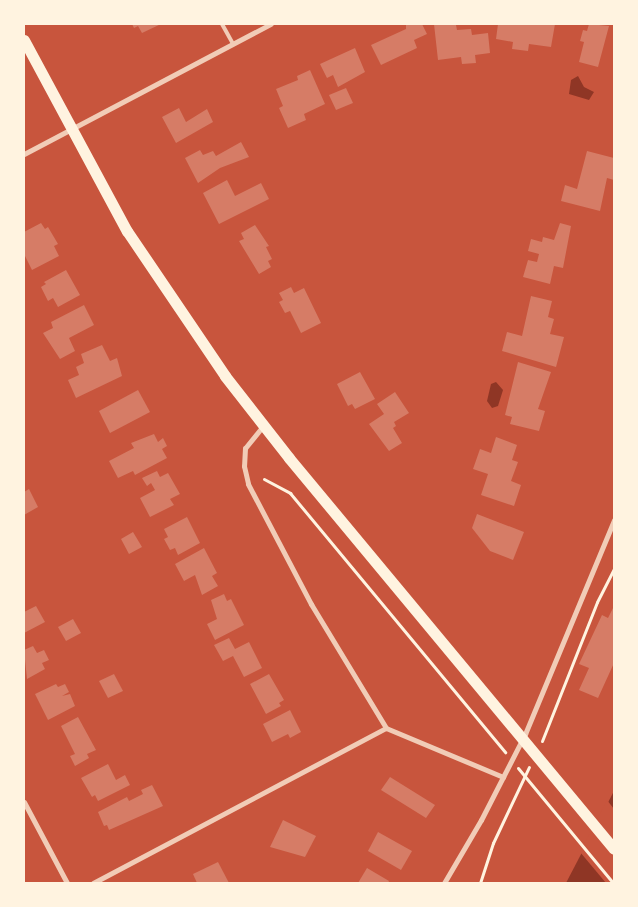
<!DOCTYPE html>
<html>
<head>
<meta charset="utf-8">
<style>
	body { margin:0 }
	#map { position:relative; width:638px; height:907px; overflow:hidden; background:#c8553d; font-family:"Public Sans",sans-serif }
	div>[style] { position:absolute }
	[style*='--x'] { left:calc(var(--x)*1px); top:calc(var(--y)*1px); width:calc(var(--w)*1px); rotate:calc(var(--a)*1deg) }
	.water>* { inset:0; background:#8f3625 }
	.pier>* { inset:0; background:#c8553d }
	.building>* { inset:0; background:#d67c66 }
	.path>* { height:3px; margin:-1.5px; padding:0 1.5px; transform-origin:1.5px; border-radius:1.5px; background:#fff3e0 }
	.service>* { height:4px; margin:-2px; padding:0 2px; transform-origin:2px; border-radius:2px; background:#f1ccb7 }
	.minor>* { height:5px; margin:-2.5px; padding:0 2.5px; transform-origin:2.5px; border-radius:2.5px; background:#f1ccb7 }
	.primary>* { height:11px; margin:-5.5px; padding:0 5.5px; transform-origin:5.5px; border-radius:5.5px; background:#fff3e0 }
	span { translate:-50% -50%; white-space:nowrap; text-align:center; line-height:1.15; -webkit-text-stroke:4.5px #fff3e0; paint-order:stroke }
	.frame { position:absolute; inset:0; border:25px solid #fff3e0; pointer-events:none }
</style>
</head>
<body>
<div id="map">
	<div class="water">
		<i style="clip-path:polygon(578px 76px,584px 87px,594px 92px,589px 100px,569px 94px,571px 80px)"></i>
		<i style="clip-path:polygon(496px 382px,503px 390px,498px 406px,492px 408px,487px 401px,491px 384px)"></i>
		<i style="clip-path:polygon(614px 791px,614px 883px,566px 883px)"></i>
	</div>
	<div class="pier">
		<i style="clip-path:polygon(607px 800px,614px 809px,614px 883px,606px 883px,580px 852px)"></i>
	</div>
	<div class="building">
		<i style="clip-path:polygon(132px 24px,161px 24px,142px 33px,138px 26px,134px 28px)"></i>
		<i style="clip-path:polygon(406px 24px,422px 24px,427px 34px,414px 40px,417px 48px,381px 65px,371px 45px,406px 29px)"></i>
		<i style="clip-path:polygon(434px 24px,456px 25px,457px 30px,471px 29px,472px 35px,488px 33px,490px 53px,475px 55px,476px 63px,462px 64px,461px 57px,438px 60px)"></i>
		<i style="clip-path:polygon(498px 24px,555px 24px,551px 47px,529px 44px,528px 51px,512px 49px,513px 42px,496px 39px)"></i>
		<i style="clip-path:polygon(589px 24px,609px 26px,598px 67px,579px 62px,584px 42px,580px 41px,583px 30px,587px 31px)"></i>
		<i style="clip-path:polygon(355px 48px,365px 72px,338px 87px,333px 75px,327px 78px,320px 64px)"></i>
		<i style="clip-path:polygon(310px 70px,325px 104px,304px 114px,306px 120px,288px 128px,279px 108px,283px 106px,276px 89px,298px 80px,297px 76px)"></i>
		<i style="clip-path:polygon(346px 88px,353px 103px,336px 110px,329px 95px)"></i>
		<i style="clip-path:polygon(179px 108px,186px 122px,207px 109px,213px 122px,176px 143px,162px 117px)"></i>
		<i style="clip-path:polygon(241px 142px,249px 157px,220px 168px,198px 183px,185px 158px,200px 150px,203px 155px,213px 151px,216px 156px)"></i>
		<i style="clip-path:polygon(587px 151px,614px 158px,614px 180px,607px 178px,600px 211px,561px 201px,565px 185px,577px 189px)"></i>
		<i style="clip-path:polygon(227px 180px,235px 196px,261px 183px,269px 199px,219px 224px,203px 193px)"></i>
		<i style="clip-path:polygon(41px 223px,45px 229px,48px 227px,58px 244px,54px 246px,59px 256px,32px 270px,24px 254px,24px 232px)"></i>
		<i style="clip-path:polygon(560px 223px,571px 226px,563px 268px,554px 266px,550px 284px,523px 277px,528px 260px,537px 262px,539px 254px,528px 251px,531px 239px,542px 242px,543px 237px,554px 240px)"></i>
		<i style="clip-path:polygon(255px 225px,269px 246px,266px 247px,272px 259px,268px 261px,271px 267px,259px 274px,239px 241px,244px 239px,241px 233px)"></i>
		<i style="clip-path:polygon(66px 270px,80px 295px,58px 307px,53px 298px,48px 301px,41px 287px,46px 284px,44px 282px)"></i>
		<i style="clip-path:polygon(291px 287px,294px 293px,304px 288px,321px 323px,301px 333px,290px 311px,285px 313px,279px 302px,283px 300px,279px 293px)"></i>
		<i style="clip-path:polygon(531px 296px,552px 301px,548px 317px,554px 319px,550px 334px,564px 337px,556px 367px,502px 351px,507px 332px,522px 336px)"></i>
		<i style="clip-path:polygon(84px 305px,94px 325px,69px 338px,75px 351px,60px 359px,43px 333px,53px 328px,51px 322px)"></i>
		<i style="clip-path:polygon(102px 345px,110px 361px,117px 358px,122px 376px,76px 398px,68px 380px,79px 375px,76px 367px,84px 363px,81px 354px)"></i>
		<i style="clip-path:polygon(518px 362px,551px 372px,538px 409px,545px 411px,539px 431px,510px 424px,512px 417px,505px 415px)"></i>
		<i style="clip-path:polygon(360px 372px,375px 399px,355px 409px,352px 404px,348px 406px,337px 384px)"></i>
		<i style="clip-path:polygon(138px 390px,150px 412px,110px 433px,99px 411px)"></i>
		<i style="clip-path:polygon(395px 392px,409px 413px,394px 422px,396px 426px,393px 428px,402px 443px,389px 451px,369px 424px,384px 414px,377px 404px)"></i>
		<i style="clip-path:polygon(154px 434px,158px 442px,163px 438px,167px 446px,162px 449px,167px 458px,135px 475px,133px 471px,118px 478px,109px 461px,134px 448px,131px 443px)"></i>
		<i style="clip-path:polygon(496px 437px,517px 445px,512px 460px,518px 462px,511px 481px,521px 485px,514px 506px,481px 495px,488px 474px,473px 469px,480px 449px,491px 453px)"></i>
		<i style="clip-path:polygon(157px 471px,160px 477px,168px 473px,180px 494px,170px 499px,174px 505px,150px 517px,140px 498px,155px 490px,151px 483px,147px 486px,142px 478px)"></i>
		<i style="clip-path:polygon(29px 489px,38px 507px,24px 515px,24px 492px)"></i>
		<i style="clip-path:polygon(477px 514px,524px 532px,513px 560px,490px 551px,472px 528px)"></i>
		<i style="clip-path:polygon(187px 517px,200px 543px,178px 555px,175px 548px,170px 550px,164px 539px,168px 537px,164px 529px)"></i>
		<i style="clip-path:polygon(133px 532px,142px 547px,129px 554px,121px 539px)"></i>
		<i style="clip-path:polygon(204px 548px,217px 573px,212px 576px,218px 586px,202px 595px,195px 575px,184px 581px,175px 564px)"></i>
		<i style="clip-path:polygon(224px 594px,227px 601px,231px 599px,244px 625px,215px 640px,207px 624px,217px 619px,211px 600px)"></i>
		<i style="clip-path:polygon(36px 606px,45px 622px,24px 633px,24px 612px)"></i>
		<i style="clip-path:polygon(614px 606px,614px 663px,598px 698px,579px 690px,589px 668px,579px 664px,602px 615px,608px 618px)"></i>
		<i style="clip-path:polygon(73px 619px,81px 633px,66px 641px,58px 627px)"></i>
		<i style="clip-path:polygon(229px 638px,235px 649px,249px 642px,262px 668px,244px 677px,233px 656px,223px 661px,214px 645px)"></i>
		<i style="clip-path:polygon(33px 646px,37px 653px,44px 650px,49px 660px,42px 663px,45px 669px,27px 679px,24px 650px)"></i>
		<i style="clip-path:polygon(114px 674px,123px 691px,108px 698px,99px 681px)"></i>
		<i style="clip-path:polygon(269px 674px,284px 700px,279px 703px,281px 706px,266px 714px,250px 684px)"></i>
		<i style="clip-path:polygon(56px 684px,58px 687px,65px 684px,69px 692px,62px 696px,70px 694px,75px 706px,48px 720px,35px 694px)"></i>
		<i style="clip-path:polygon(290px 710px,301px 732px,290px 738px,288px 734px,272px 742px,263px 724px)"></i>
		<i style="clip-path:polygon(78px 717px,96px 750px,87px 754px,89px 758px,75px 766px,70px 756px,75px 754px,61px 726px)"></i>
		<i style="clip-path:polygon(108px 764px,116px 780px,125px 775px,130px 785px,98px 801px,95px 795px,92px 797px,81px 778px)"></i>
		<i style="clip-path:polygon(390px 777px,435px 805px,426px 818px,381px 790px)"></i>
		<i style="clip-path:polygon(152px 785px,163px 806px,109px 830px,107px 825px,104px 826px,98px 812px,127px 797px,129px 801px,143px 794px,141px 790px)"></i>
		<i style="clip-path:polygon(283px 820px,316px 836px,305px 857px,270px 847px)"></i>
		<i style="clip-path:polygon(378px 832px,412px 851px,401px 870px,368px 851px)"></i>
		<i style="clip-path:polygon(218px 862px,229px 883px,197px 883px,193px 874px)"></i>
		<i style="clip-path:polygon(367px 868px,389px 881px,388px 883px,358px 883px)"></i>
	</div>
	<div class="path">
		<i style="--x:264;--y:479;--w:30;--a:28"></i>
		<i style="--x:290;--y:493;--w:337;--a:50.3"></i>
		<i style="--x:542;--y:741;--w:149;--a:-68.4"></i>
		<i style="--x:597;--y:602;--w:38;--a:-63"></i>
		<i style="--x:518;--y:768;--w:149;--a:50.4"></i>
		<i style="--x:480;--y:883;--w:42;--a:-72"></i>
		<i style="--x:493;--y:843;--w:84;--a:-64.7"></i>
	</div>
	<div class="service">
		<i style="--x:222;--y:24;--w:23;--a:61"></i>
	</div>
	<div class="minor">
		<i style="--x:24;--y:154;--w:279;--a:-27.8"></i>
		<i style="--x:263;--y:426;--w:28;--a:129"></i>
		<i style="--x:245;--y:448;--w:18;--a:93"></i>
		<i style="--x:244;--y:466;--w:18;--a:77"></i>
		<i style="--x:248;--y:484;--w:136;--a:62.3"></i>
		<i style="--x:311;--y:604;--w:145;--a:58.8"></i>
		<i style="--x:386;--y:728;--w:127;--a:22.7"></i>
		<i style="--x:24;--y:802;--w:92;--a:62"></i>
		<i style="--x:93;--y:883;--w:331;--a:-27.9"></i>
		<i style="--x:444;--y:883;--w:73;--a:-59.6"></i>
		<i style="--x:481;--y:820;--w:97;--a:-62.9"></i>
		<i style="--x:525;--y:734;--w:232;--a:-67.4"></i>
	</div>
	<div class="primary">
		<i style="--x:24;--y:40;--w:217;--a:61.7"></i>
		<i style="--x:127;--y:231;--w:175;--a:55.9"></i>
		<i style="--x:225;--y:376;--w:104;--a:52"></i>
		<i style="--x:289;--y:458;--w:508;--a:50.27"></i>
	</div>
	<div class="frame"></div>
</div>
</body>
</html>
